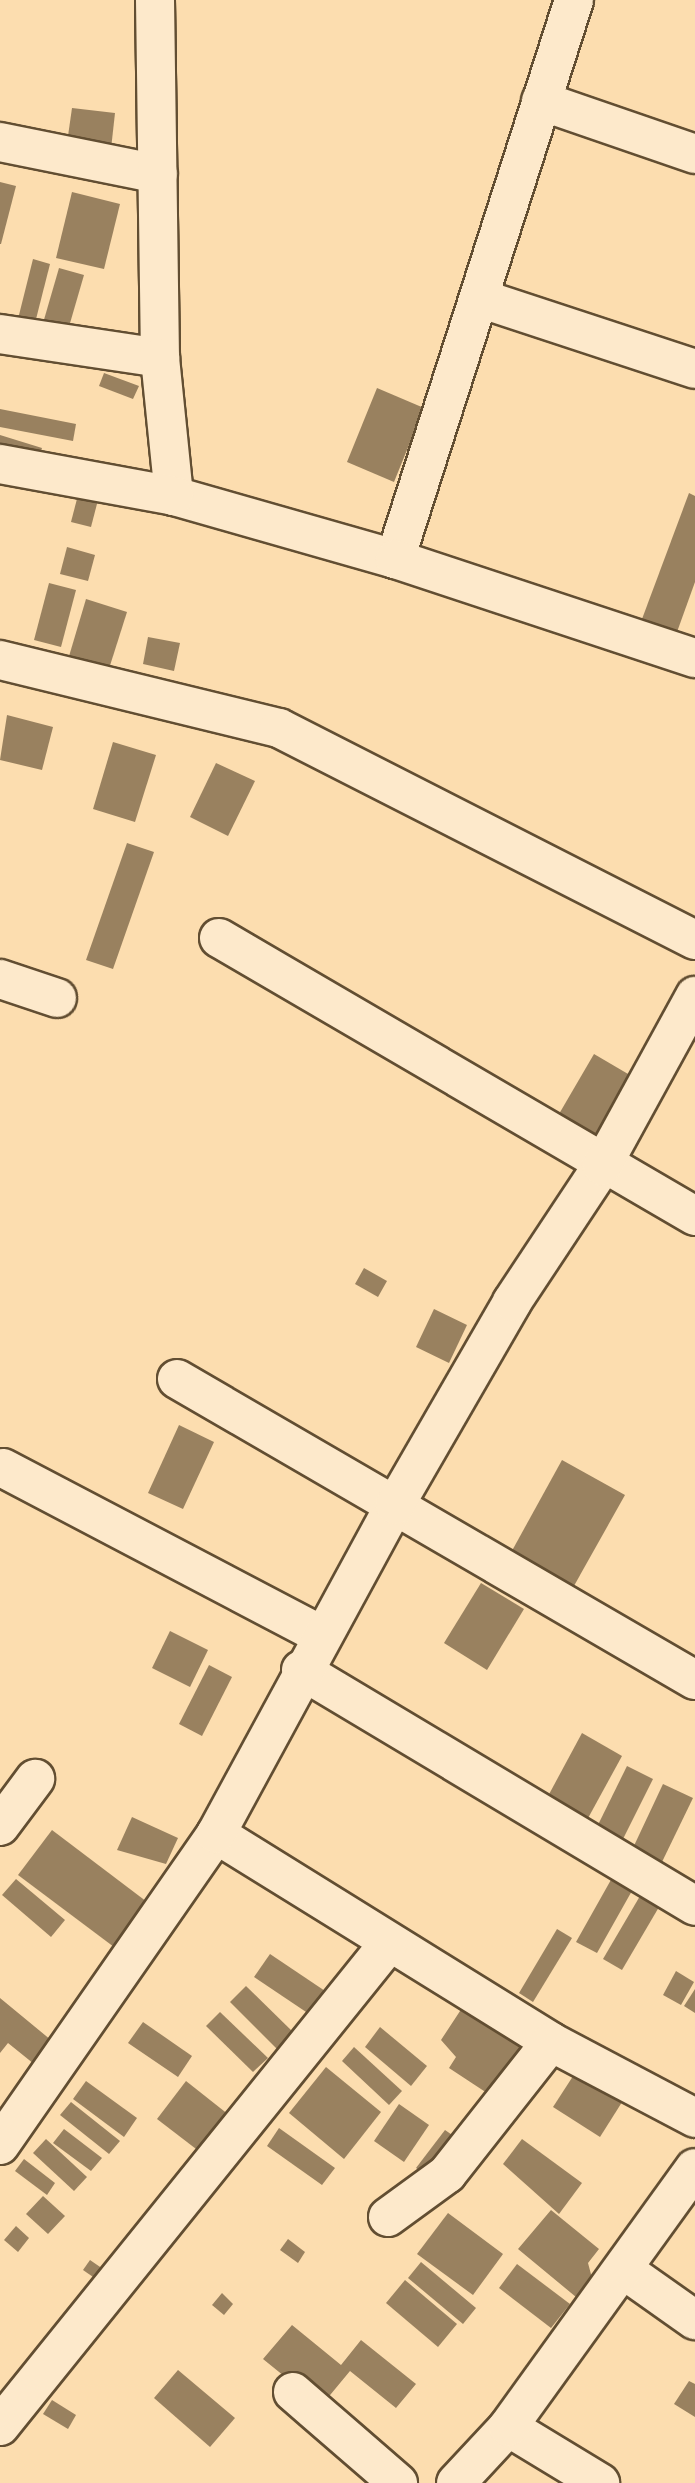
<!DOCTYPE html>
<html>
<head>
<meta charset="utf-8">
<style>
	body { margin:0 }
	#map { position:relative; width:695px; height:2483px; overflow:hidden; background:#fcddaf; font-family:"IM FELL English",serif }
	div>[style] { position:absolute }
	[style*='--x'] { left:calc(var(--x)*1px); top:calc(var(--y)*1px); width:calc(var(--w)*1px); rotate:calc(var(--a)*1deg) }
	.building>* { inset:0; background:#99815f }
	.roads { filter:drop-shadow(2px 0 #624e32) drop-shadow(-2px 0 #624e32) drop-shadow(0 2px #624e32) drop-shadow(0 -2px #624e32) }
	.minor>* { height:38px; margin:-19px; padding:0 19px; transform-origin:19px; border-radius:19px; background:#fde9cb }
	span { translate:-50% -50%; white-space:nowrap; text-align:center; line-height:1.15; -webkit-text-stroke:5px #fde9cb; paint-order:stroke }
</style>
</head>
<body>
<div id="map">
	<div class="building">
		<i style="clip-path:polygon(72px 108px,115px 113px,111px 149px,67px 143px)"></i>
		<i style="clip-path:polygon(0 182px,16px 186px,1px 244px,0 244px)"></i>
		<i style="clip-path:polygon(72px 192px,120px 204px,104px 269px,56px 258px)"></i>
		<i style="clip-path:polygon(33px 259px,50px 264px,34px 327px,17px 323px)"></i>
		<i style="clip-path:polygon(59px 268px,84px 275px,66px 337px,41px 330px)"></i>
		<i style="clip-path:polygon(104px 373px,139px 386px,133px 399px,99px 386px)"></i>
		<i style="clip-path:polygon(377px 388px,424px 408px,394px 482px,347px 462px)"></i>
		<i style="clip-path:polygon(0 409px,76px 424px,73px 441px,0 427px)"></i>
		<i style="clip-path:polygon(0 435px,42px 448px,36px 467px,0 457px)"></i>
		<i style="clip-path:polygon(689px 493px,695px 496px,695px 582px,677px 632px,642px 619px)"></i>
		<i style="clip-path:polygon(78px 495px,98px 500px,91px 527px,71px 522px)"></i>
		<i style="clip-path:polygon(67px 547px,95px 555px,88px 581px,60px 574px)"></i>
		<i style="clip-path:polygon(49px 583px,76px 590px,61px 647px,34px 640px)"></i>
		<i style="clip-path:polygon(86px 599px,127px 612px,107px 675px,67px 663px)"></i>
		<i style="clip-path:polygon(148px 637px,180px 643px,174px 671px,143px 664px)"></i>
		<i style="clip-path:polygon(7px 715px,53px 727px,42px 770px,0 760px)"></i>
		<i style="clip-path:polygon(113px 742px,156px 755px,135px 822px,93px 809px)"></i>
		<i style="clip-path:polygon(216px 763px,255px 781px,228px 836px,190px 817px)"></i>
		<i style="clip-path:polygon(127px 843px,154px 852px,113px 969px,86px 960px)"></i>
		<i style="clip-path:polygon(594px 1054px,640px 1081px,605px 1141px,559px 1114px)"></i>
		<i style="clip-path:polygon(364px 1268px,387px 1281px,378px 1297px,355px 1284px)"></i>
		<i style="clip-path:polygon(434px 1309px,467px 1325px,449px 1363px,416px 1347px)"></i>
		<i style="clip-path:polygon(179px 1425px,214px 1442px,183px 1509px,148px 1493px)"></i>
		<i style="clip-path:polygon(562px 1460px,625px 1495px,570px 1593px,508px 1558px)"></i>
		<i style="clip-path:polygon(481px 1583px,524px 1609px,487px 1670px,444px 1643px)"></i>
		<i style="clip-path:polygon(170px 1631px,208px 1650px,190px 1687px,152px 1668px)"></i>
		<i style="clip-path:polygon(209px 1665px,232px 1677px,202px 1736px,179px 1724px)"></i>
		<i style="clip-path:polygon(582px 1733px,622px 1756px,587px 1820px,547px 1798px)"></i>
		<i style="clip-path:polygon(627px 1766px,653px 1779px,619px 1847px,593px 1835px)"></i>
		<i style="clip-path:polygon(663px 1784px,693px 1798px,661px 1864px,632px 1850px)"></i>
		<i style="clip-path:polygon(132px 1817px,178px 1838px,166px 1864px,117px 1850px)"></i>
		<i style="clip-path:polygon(52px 1830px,155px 1908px,122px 1953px,18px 1875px)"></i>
		<i style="clip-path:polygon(612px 1878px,633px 1889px,597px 1953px,576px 1942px)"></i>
		<i style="clip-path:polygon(16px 1879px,65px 1920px,51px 1937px,2px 1895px)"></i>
		<i style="clip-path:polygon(640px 1896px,659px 1907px,622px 1970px,603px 1959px)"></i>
		<i style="clip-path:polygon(557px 1929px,572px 1938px,533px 2002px,519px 1993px)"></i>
		<i style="clip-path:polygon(270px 1954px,334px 1997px,318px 2020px,254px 1977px)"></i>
		<i style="clip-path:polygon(676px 1971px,694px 1982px,681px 2005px,663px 1995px)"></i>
		<i style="clip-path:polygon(246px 1986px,295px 2034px,279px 2051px,230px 2002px)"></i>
		<i style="clip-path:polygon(695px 1989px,695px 2013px,684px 2006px)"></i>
		<i style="clip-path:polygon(0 1998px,57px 2045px,39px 2068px,8px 2043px,0 2053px)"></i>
		<i style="clip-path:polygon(464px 2005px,532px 2051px,509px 2085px,497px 2077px,487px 2093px,449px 2068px,456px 2057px,441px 2040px)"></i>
		<i style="clip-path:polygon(220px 2012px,268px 2058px,253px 2072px,206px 2026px)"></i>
		<i style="clip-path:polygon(143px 2022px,192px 2056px,178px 2077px,128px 2043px)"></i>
		<i style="clip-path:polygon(380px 2027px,427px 2066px,411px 2086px,365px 2047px)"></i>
		<i style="clip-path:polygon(354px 2047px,402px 2091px,389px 2105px,342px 2061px)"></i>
		<i style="clip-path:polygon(326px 2067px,381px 2112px,344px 2159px,289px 2113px)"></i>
		<i style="clip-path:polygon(577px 2070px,624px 2099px,600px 2137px,553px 2107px)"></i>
		<i style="clip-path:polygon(86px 2081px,137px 2118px,124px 2137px,73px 2099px)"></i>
		<i style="clip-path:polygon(186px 2081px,229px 2115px,200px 2152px,157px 2119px)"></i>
		<i style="clip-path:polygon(71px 2102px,120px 2141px,109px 2154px,60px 2115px)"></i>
		<i style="clip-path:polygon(399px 2104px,429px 2125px,404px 2162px,374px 2141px)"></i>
		<i style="clip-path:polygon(279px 2128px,335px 2168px,322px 2185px,267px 2146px)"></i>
		<i style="clip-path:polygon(64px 2129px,102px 2158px,91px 2171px,53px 2143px)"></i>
		<i style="clip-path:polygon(445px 2130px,458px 2139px,430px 2178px,416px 2168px)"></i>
		<i style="clip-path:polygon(46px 2139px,87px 2177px,74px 2191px,33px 2153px)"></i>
		<i style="clip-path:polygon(522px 2139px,582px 2183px,559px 2214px,503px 2164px)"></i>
		<i style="clip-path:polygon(24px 2159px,55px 2183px,47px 2195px,15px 2171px)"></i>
		<i style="clip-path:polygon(43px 2196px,65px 2216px,48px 2234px,26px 2214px)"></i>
		<i style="clip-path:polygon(551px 2210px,599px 2249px,588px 2263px,592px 2278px,576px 2297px,518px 2249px)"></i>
		<i style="clip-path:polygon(448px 2213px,503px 2254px,473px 2295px,417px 2254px)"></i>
		<i style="clip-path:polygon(16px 2226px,29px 2238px,18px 2252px,4px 2240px)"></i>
		<i style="clip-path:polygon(288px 2239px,305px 2252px,298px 2263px,280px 2250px)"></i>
		<i style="clip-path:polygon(90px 2260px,103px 2269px,96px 2279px,83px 2270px)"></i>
		<i style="clip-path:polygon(421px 2262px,476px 2308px,463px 2324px,408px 2278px)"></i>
		<i style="clip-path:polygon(517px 2264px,570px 2304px,551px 2328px,499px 2288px)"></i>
		<i style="clip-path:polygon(405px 2280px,457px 2324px,438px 2347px,386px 2303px)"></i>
		<i style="clip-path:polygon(222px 2293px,233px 2304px,224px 2315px,212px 2305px)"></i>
		<i style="clip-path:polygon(292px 2325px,341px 2365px,361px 2340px,416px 2384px,396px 2408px,350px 2371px,321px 2406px,263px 2359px)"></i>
		<i style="clip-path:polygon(178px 2370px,235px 2418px,210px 2447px,154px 2398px)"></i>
		<i style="clip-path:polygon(689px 2381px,695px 2384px,695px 2417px,674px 2404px)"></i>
		<i style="clip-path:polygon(52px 2400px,76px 2415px,68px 2429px,43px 2414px)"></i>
	</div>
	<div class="roads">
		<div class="minor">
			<i style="--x:541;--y:101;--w:163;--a:19"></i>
			<i style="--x:0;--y:142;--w:161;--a:11.4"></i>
			<i style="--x:479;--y:298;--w:227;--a:18.2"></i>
			<i style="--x:0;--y:334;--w:162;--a:8.5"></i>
			<i style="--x:160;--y:358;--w:358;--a:-90.8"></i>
			<i style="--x:160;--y:358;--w:139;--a:84.2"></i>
			<i style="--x:174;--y:496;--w:230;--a:15.9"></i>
			<i style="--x:395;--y:559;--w:587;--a:-72.24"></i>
			<i style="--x:0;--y:464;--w:177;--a:10.4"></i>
			<i style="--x:395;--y:559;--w:316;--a:18.3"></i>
			<i style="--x:0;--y:660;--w:287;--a:13.7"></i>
			<i style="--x:279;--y:728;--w:467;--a:27"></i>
			<i style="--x:219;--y:938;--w:551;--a:30.29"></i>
			<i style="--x:0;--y:979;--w:60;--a:18.4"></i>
			<i style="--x:177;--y:1379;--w:599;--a:30.16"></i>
			<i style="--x:3;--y:1468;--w:359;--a:27.7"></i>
			<i style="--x:301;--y:1670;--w:459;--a:30.9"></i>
			<i style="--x:0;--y:1826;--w:59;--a:-53.3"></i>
			<i style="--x:216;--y:1834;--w:394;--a:31.8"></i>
			<i style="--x:551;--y:2042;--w:163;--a:27.8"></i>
			<i style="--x:0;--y:2145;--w:379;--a:-55.2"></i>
			<i style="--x:216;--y:1834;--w:375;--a:-61.5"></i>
			<i style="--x:395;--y:1505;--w:234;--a:-60"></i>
			<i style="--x:512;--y:1302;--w:163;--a:-56.5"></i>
			<i style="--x:602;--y:1166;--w:194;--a:-61.3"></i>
			<i style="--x:388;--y:2217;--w:73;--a:-36.1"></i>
			<i style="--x:447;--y:2174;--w:168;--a:-51.8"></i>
			<i style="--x:624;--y:2270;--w:87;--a:35.2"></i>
			<i style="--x:293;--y:2392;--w:139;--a:40.9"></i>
			<i style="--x:0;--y:2426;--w:620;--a:-51.15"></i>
			<i style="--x:508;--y:2427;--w:108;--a:31.3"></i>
			<i style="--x:456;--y:2483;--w:76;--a:-47.1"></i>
			<i style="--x:508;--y:2427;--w:319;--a:-54.2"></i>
		</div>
	</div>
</div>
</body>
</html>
